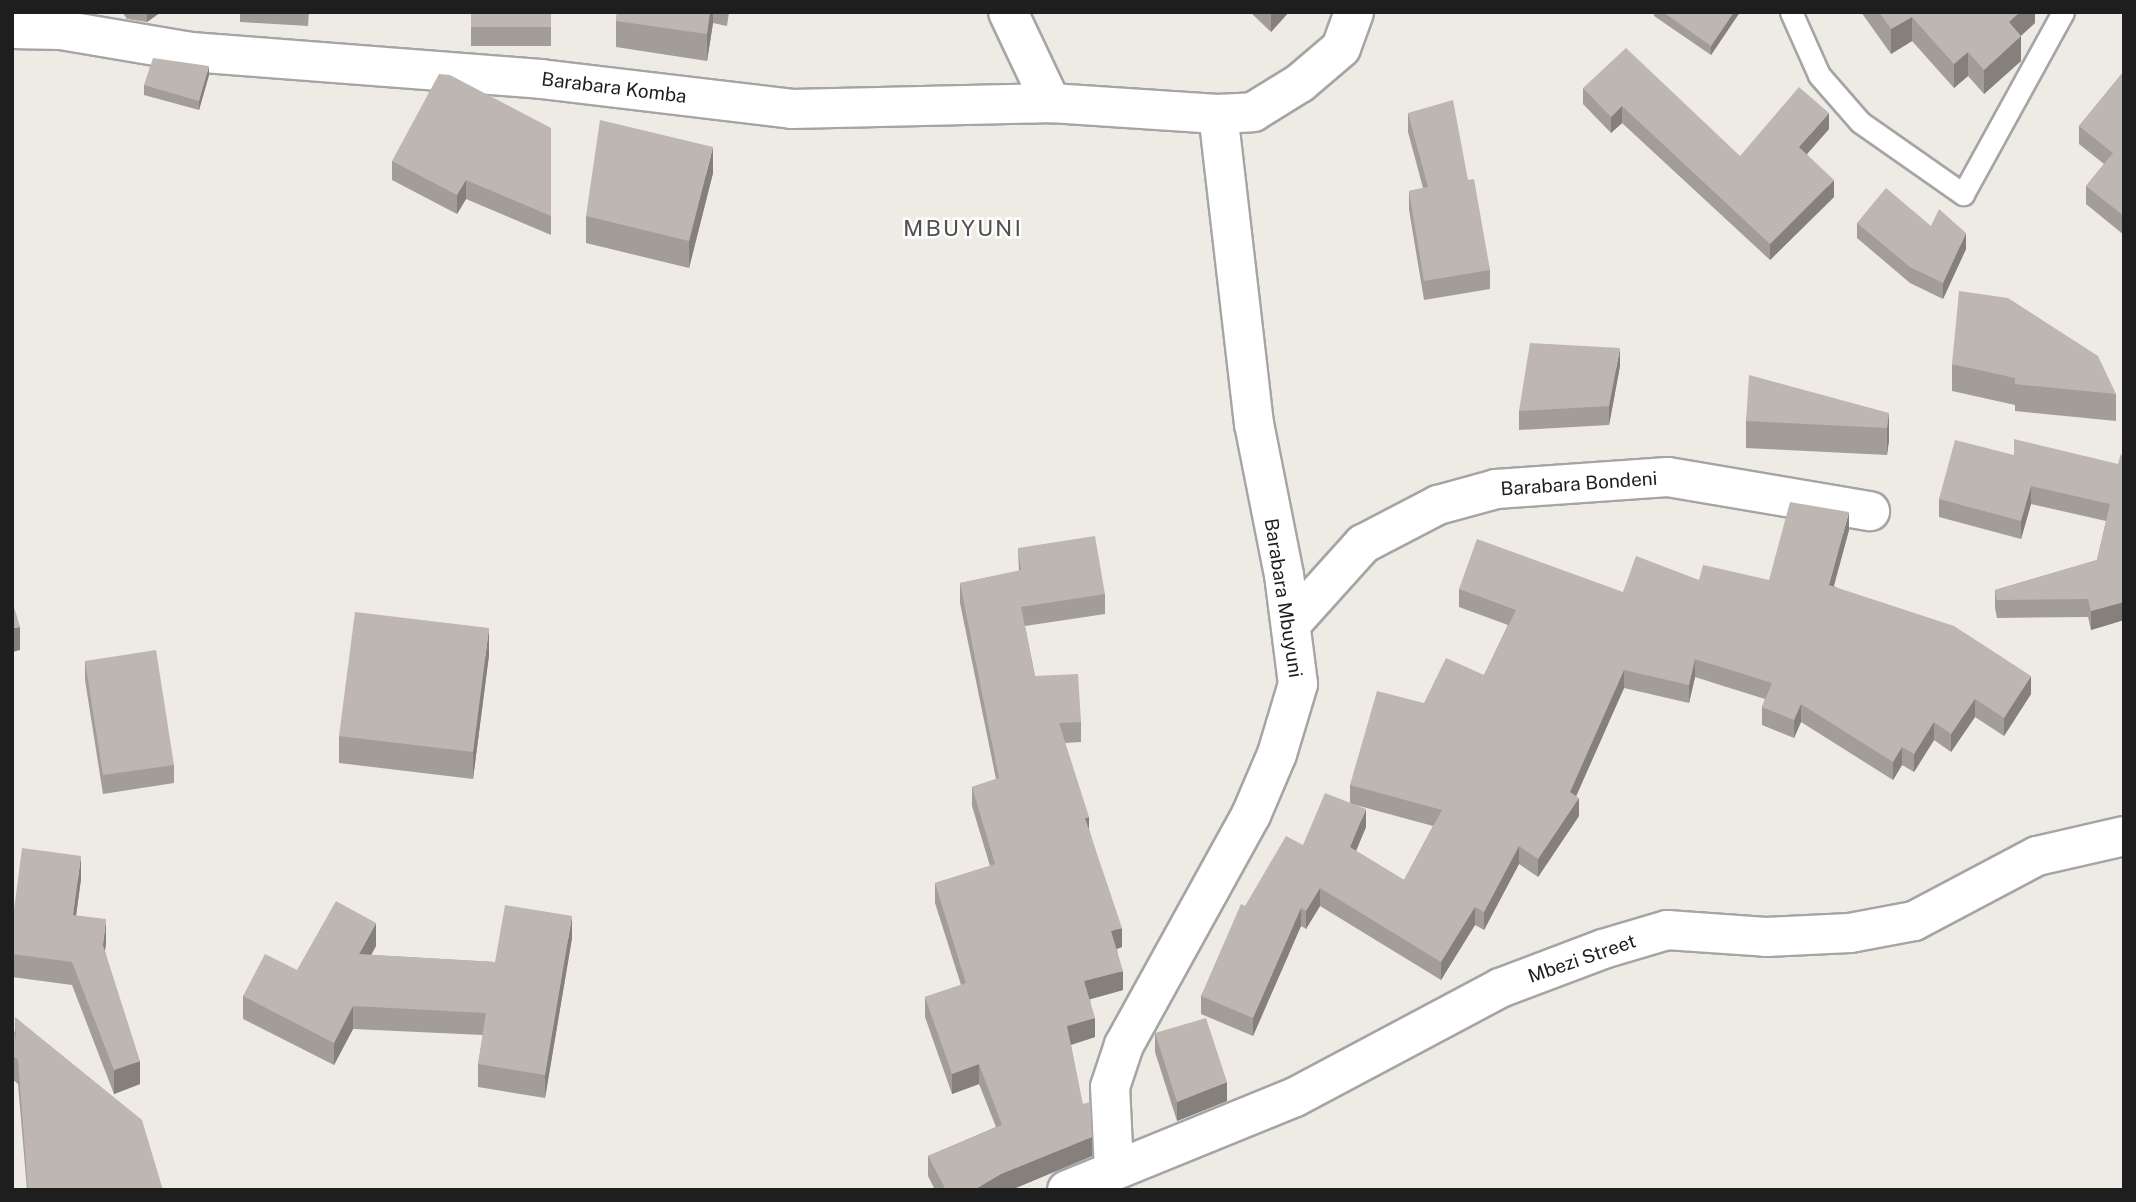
<!DOCTYPE html>
<html>
<head>
<meta charset="utf-8">
<style>
	body { margin:0 }
	#map { position:relative; width:2136px; height:1202px; overflow:hidden; background:#eeebe4; font-family:"Public Sans",sans-serif }
	div>[style] { position:absolute }
	[style*='--x'] { left:calc(var(--x)*1px); top:calc(var(--y)*1px); width:calc(var(--w)*1px); rotate:calc(var(--a)*1deg) }
	.roads { filter:drop-shadow(2px 0 #a5a5a5) drop-shadow(-2px 0 #a5a5a5) drop-shadow(0 2px #a5a5a5) drop-shadow(0 -2px #a5a5a5) }
	.service>* { height:21px; margin:-10.5px; padding:0 10.5px; transform-origin:10.5px; border-radius:10.5px; background:#fff }
	.minor>* { height:38px; margin:-19px; padding:0 19px; transform-origin:19px; border-radius:19px; background:#fff }
	.wall>* { inset:0; background:#a39d98 }
	.shaded-wall>* { inset:0; background:#85807c }
	.building>* { inset:0; background:#beb7b1 }
	span { translate:-50% -50%; white-space:nowrap; text-align:center; line-height:1.15; -webkit-text-stroke:5px #fff; paint-order:stroke }
	.street-label { font-size:19px; color:#1e1e1e }
	.quarter-label { font-size:23px; color:#515151; letter-spacing:2px }
	.frame { position:absolute; inset:0; border:14px solid #1e1e1e; pointer-events:none }
</style>
</head>
<body>
<div id="map">
	<div class="roads">
		<div class="service">
			<i style="--x:1791;--y:12;--w:69;--a:66"></i>
			<i style="--x:1819;--y:75;--w:62;--a:48.9"></i>
			<i style="--x:1860;--y:122;--w:126;--a:35"></i>
			<i style="--x:1963;--y:194;--w:208;--a:-61.2"></i>
		</div>
		<div class="minor">
			<i style="--x:1008;--y:12;--w:101;--a:64.7"></i>
			<i style="--x:12;--y:29;--w:49;--a:1.2"></i>
			<i style="--x:61;--y:30;--w:132;--a:9.6"></i>
			<i style="--x:191;--y:52;--w:351;--a:4.4"></i>
			<i style="--x:541;--y:79;--w:253;--a:6.8"></i>
			<i style="--x:792;--y:109;--w:259;--a:-1.3"></i>
			<i style="--x:1051;--y:103;--w:167;--a:3.8"></i>
			<i style="--x:1218;--y:114;--w:35;--a:-3"></i>
			<i style="--x:1253;--y:112;--w:55;--a:-31.7"></i>
			<i style="--x:1300;--y:83;--w:54;--a:-40.5"></i>
			<i style="--x:1341;--y:48;--w:38;--a:-70"></i>
			<i style="--x:1291;--y:624;--w:108;--a:-48"></i>
			<i style="--x:1363;--y:544;--w:85;--a:-27.5"></i>
			<i style="--x:1438;--y:505;--w:60;--a:-15.4"></i>
			<i style="--x:1496;--y:489;--w:172;--a:-4"></i>
			<i style="--x:1668;--y:477;--w:205;--a:9.6"></i>
			<i style="--x:1114;--y:1168;--w:81;--a:-92.8"></i>
			<i style="--x:1110;--y:1087;--w:44;--a:-71.6"></i>
			<i style="--x:1124;--y:1045;--w:263;--a:-61.1"></i>
			<i style="--x:1251;--y:815;--w:66;--a:-66.9"></i>
			<i style="--x:1277;--y:754;--w:73;--a:-73.3"></i>
			<i style="--x:1298;--y:684;--w:110;--a:-97.3"></i>
			<i style="--x:1284;--y:575;--w:154;--a:-101.2"></i>
			<i style="--x:1254;--y:424;--w:312;--a:-96.6"></i>
			<i style="--x:1067;--y:1190;--w:246;--a:-22.2"></i>
			<i style="--x:1295;--y:1097;--w:232;--a:-28"></i>
			<i style="--x:1500;--y:988;--w:110;--a:-20.7"></i>
			<i style="--x:1603;--y:949;--w:67;--a:-16.5"></i>
			<i style="--x:1667;--y:930;--w:99;--a:4"></i>
			<i style="--x:1766;--y:937;--w:84;--a:-2.7"></i>
			<i style="--x:1850;--y:933;--w:65;--a:-10.6"></i>
			<i style="--x:1914;--y:921;--w:139;--a:-27.9"></i>
			<i style="--x:2037;--y:856;--w:89;--a:-12.9"></i>
		</div>
	</div>
	<div class="wall">
		<i style="clip-path:polygon(122px 12px,161px 12px,147px 22px,127px 19px)"></i>
		<i style="clip-path:polygon(240px 12px,309px 12px,308px 26px,240px 22px)"></i>
		<i style="clip-path:polygon(471px 12px,551px 12px,551px 46px,471px 46px)"></i>
		<i style="clip-path:polygon(617px 12px,729px 12px,727px 26px,713px 23px,707px 61px,616px 47px,616px 21px)"></i>
		<i style="clip-path:polygon(1250px 12px,1289px 12px,1271px 32px)"></i>
		<i style="clip-path:polygon(1654px 12px,1740px 12px,1711px 55px,1654px 16px)"></i>
		<i style="clip-path:polygon(1861px 12px,2035px 12px,2035px 23px,2021px 36px,2021px 61px,1984px 94px,1968px 76px,1954px 88px,1912px 41px,1891px 54px)"></i>
		<i style="clip-path:polygon(2124px 71px,2124px 235px,2086px 204px,2086px 186px,2104px 164px,2079px 144px,2079px 126px)"></i>
		<i style="clip-path:polygon(209px 75px,199px 110px,144px 95px,144px 85px)"></i>
		<i style="clip-path:polygon(1583px 88px,1740px 156px,1829px 129px,1807px 154px,1834px 197px,1770px 260px,1622px 123px,1611px 133px,1583px 104px)"></i>
		<i style="clip-path:polygon(1408px 113px,1468px 180px,1490px 270px,1490px 289px,1424px 300px,1409px 210px,1409px 191px,1423px 188px,1408px 132px)"></i>
		<i style="clip-path:polygon(551px 128px,551px 235px,466px 199px,457px 214px,392px 180px,392px 161px)"></i>
		<i style="clip-path:polygon(713px 173px,689px 268px,586px 243px,586px 216px)"></i>
		<i style="clip-path:polygon(1857px 223px,1931px 226px,1966px 249px,1943px 299px,1910px 283px,1857px 238px)"></i>
		<i style="clip-path:polygon(1952px 364px,2116px 394px,2116px 421px,2015px 411px,2015px 405px,1952px 391px)"></i>
		<i style="clip-path:polygon(1620px 366px,1609px 425px,1519px 430px,1519px 411px)"></i>
		<i style="clip-path:polygon(1889px 413px,1889px 440px,1887px 455px,1746px 448px,1746px 421px)"></i>
		<i style="clip-path:polygon(2014px 455px,2124px 465px,2124px 620px,2091px 630px,2088px 617px,1997px 618px,1995px 608px,1995px 590px,2097px 560px,2106px 521px,2031px 504px,2021px 539px,1939px 517px,1939px 499px)"></i>
		<i style="clip-path:polygon(evenodd,1849px 530px,1834px 586px,2031px 694px,2004px 736px,1975px 717px,1951px 752px,1934px 740px,1914px 772px,1902px 765px,1893px 780px,1801px 722px,1794px 738px,1762px 725px,1762px 707px,1765px 699px,1695px 677px,1689px 703px,1624px 688px,1576px 796px,1579px 816px,1538px 877px,1519px 864px,1484px 930px,1475px 925px,1441px 980px,1320px 906px,1306px 929px,1301px 926px,1253px 1036px,1201px 1014px,1201px 996px,1245px 906px,1303px 845px,1350px 803px,1350px 785px,1424px 703px,1484px 675px,1508px 625px,1459px 607px,1459px 589px,1623px 592px,1699px 580px,1769px 580px,1849px 530px,1352px 804px,1433px 826px,1404px 880px,1356px 851px,1366px 827px,1352px 804px)"></i>
		<i style="clip-path:polygon(1018px 548px,1105px 594px,1105px 614px,1025px 626px,1035px 676px,1081px 722px,1081px 742px,1065px 743px,1122px 947px,1117px 949px,1123px 990px,1090px 999px,1095px 1037px,1071px 1045px,1092px 1156px,1011px 1190px,935px 1190px,928px 1176px,928px 1156px,996px 1127px,979px 1084px,952px 1094px,925px 1017px,925px 997px,961px 985px,935px 903px,935px 883px,990px 866px,972px 806px,972px 787px,996px 779px,960px 603px,960px 583px,1019px 571px)"></i>
		<i style="clip-path:polygon(489px 655px,473px 779px,339px 763px,339px 736px)"></i>
		<i style="clip-path:polygon(85px 661px,174px 765px,174px 783px,103px 794px,85px 680px)"></i>
		<i style="clip-path:polygon(81px 879px,76px 915px,106px 942px,105px 951px,140px 1084px,114px 1094px,72px 985px,12px 977px,12px 925px)"></i>
		<i style="clip-path:polygon(572px 938px,545px 1098px,478px 1087px,478px 1064px,483px 1035px,353px 1029px,334px 1065px,243px 1019px,243px 996px,297px 970px,376px 946px,371px 955px,495px 962px)"></i>
		<i style="clip-path:polygon(15px 1017px,163px 1190px,27px 1190px,18px 1084px,12px 1079px,12px 1025px,15px 1033px)"></i>
		<i style="clip-path:polygon(1155px 1033px,1227px 1101px,1177px 1121px,1155px 1052px)"></i>
	</div>
	<div class="shaded-wall">
		<i style="clip-path:polygon(147px 12px,161px 12px,147px 22px)"></i>
		<i style="clip-path:polygon(710px 12px,713px 12px,713px 23px,707px 61px,707px 34px)"></i>
		<i style="clip-path:polygon(1271px 12px,1289px 12px,1271px 32px)"></i>
		<i style="clip-path:polygon(1734px 12px,1740px 12px,1711px 55px,1711px 46px)"></i>
		<i style="clip-path:polygon(2020px 12px,2035px 12px,2035px 23px,2009px 46px,2009px 22px)"></i>
		<i style="clip-path:polygon(1912px 17px,1912px 41px,1891px 54px,1891px 29px)"></i>
		<i style="clip-path:polygon(2021px 36px,2021px 61px,1984px 94px,1984px 70px)"></i>
		<i style="clip-path:polygon(1968px 52px,1968px 76px,1954px 88px,1954px 64px)"></i>
		<i style="clip-path:polygon(209px 66px,209px 75px,199px 110px,199px 101px)"></i>
		<i style="clip-path:polygon(1622px 106px,1622px 123px,1611px 133px,1611px 117px)"></i>
		<i style="clip-path:polygon(1829px 113px,1829px 129px,1799px 163px,1799px 147px)"></i>
		<i style="clip-path:polygon(713px 147px,713px 173px,689px 268px,689px 241px)"></i>
		<i style="clip-path:polygon(466px 180px,466px 199px,457px 214px,457px 195px)"></i>
		<i style="clip-path:polygon(1834px 180px,1834px 197px,1770px 260px,1770px 244px)"></i>
		<i style="clip-path:polygon(1966px 233px,1966px 249px,1943px 299px,1943px 283px)"></i>
		<i style="clip-path:polygon(1620px 348px,1620px 366px,1609px 425px,1609px 406px)"></i>
		<i style="clip-path:polygon(1889px 413px,1889px 440px,1887px 455px,1887px 428px)"></i>
		<i style="clip-path:polygon(2031px 486px,2031px 504px,2021px 539px,2021px 521px)"></i>
		<i style="clip-path:polygon(1849px 512px,1849px 530px,1829px 603px,1829px 585px)"></i>
		<i style="clip-path:polygon(2124px 602px,2124px 620px,2091px 630px,2091px 611px)"></i>
		<i style="clip-path:polygon(20px 627px,20px 650px,12px 652px,12px 628px)"></i>
		<i style="clip-path:polygon(489px 628px,489px 655px,473px 779px,473px 752px)"></i>
		<i style="clip-path:polygon(1695px 659px,1695px 677px,1689px 703px,1689px 685px)"></i>
		<i style="clip-path:polygon(1624px 670px,1624px 688px,1570px 810px,1570px 792px)"></i>
		<i style="clip-path:polygon(2031px 676px,2031px 694px,2004px 736px,2004px 718px)"></i>
		<i style="clip-path:polygon(1975px 699px,1975px 717px,1951px 752px,1951px 734px)"></i>
		<i style="clip-path:polygon(1801px 704px,1801px 722px,1794px 738px,1794px 720px)"></i>
		<i style="clip-path:polygon(1934px 722px,1934px 740px,1914px 772px,1914px 754px)"></i>
		<i style="clip-path:polygon(1902px 747px,1902px 765px,1893px 780px,1893px 762px)"></i>
		<i style="clip-path:polygon(12px 766px,14px 766px,14px 790px,12px 790px)"></i>
		<i style="clip-path:polygon(1579px 798px,1579px 816px,1538px 877px,1538px 859px)"></i>
		<i style="clip-path:polygon(1366px 809px,1366px 827px,1350px 865px,1350px 847px)"></i>
		<i style="clip-path:polygon(1089px 817px,1089px 837px,1085px 818px)"></i>
		<i style="clip-path:polygon(1519px 846px,1519px 864px,1484px 930px,1484px 912px)"></i>
		<i style="clip-path:polygon(81px 856px,81px 879px,73px 938px,73px 915px)"></i>
		<i style="clip-path:polygon(1320px 888px,1320px 906px,1306px 929px,1306px 911px)"></i>
		<i style="clip-path:polygon(1475px 907px,1475px 925px,1441px 980px,1441px 962px)"></i>
		<i style="clip-path:polygon(1301px 908px,1301px 926px,1253px 1036px,1253px 1018px)"></i>
		<i style="clip-path:polygon(572px 916px,572px 938px,545px 1098px,545px 1075px)"></i>
		<i style="clip-path:polygon(106px 919px,106px 942px,103px 968px,103px 945px)"></i>
		<i style="clip-path:polygon(376px 923px,376px 946px,359px 977px,359px 954px)"></i>
		<i style="clip-path:polygon(1122px 928px,1122px 947px,1111px 951px,1111px 931px)"></i>
		<i style="clip-path:polygon(1123px 971px,1123px 990px,1084px 1001px,1084px 981px)"></i>
		<i style="clip-path:polygon(353px 1006px,353px 1029px,334px 1065px,334px 1043px)"></i>
		<i style="clip-path:polygon(1095px 1018px,1095px 1037px,1067px 1046px,1067px 1026px)"></i>
		<i style="clip-path:polygon(140px 1061px,140px 1084px,114px 1094px,114px 1070px)"></i>
		<i style="clip-path:polygon(979px 1064px,979px 1084px,952px 1094px,952px 1074px)"></i>
		<i style="clip-path:polygon(1227px 1082px,1227px 1101px,1177px 1121px,1177px 1102px)"></i>
		<i style="clip-path:polygon(1092px 1137px,1092px 1156px,1011px 1190px,974px 1190px,1001px 1174px)"></i>
	</div>
	<div class="building">
		<i style="clip-path:polygon(471px 12px,551px 12px,551px 27px,471px 27px)"></i>
		<i style="clip-path:polygon(617px 12px,710px 12px,707px 34px,616px 21px)"></i>
		<i style="clip-path:polygon(1663px 12px,1734px 12px,1711px 46px)"></i>
		<i style="clip-path:polygon(1879px 12px,2020px 12px,2009px 22px,2021px 36px,1984px 70px,1968px 52px,1954px 64px,1912px 17px,1891px 29px)"></i>
		<i style="clip-path:polygon(1626px 48px,1740px 156px,1799px 87px,1829px 113px,1799px 147px,1834px 180px,1770px 244px,1622px 106px,1611px 117px,1583px 88px)"></i>
		<i style="clip-path:polygon(153px 58px,209px 66px,199px 101px,144px 85px)"></i>
		<i style="clip-path:polygon(2124px 71px,2124px 216px,2086px 186px,2113px 153px,2079px 126px)"></i>
		<i style="clip-path:polygon(439px 74px,450px 75px,551px 128px,551px 216px,466px 180px,457px 195px,392px 161px)"></i>
		<i style="clip-path:polygon(1453px 100px,1468px 180px,1474px 179px,1490px 270px,1424px 281px,1409px 191px,1428px 187px,1408px 113px)"></i>
		<i style="clip-path:polygon(600px 120px,713px 147px,689px 241px,586px 216px)"></i>
		<i style="clip-path:polygon(1886px 188px,1931px 226px,1939px 209px,1966px 233px,1943px 283px,1910px 267px,1857px 223px)"></i>
		<i style="clip-path:polygon(1959px 291px,2008px 298px,2098px 356px,2116px 394px,2015px 384px,2015px 378px,1952px 364px)"></i>
		<i style="clip-path:polygon(1530px 343px,1620px 348px,1609px 406px,1519px 411px)"></i>
		<i style="clip-path:polygon(1749px 375px,1889px 413px,1887px 428px,1746px 421px)"></i>
		<i style="clip-path:polygon(2014px 439px,2118px 464px,2121px 453px,2124px 465px,2124px 602px,2091px 611px,2088px 599px,1997px 600px,1995px 590px,2097px 560px,2110px 504px,2031px 486px,2021px 521px,1939px 499px,1955px 440px,2014px 455px)"></i>
		<i style="clip-path:polygon(1790px 502px,1849px 512px,1829px 585px,1954px 626px,2031px 676px,2004px 718px,1975px 699px,1951px 734px,1934px 722px,1914px 754px,1902px 747px,1893px 762px,1801px 704px,1794px 720px,1762px 707px,1772px 683px,1695px 659px,1689px 685px,1624px 670px,1570px 792px,1579px 798px,1538px 859px,1519px 846px,1484px 912px,1475px 907px,1441px 962px,1320px 888px,1306px 911px,1301px 908px,1253px 1018px,1201px 996px,1241px 904px,1245px 906px,1286px 836px,1303px 845px,1325px 793px,1366px 809px,1350px 847px,1404px 880px,1442px 810px,1350px 785px,1377px 691px,1424px 703px,1446px 658px,1484px 675px,1516px 610px,1459px 589px,1477px 539px,1623px 592px,1636px 556px,1699px 580px,1703px 565px,1769px 580px)"></i>
		<i style="clip-path:polygon(1095px 536px,1105px 594px,1021px 607px,1035px 676px,1078px 674px,1081px 722px,1059px 723px,1089px 817px,1085px 818px,1122px 928px,1111px 931px,1123px 971px,1084px 981px,1095px 1018px,1067px 1026px,1083px 1104px,1090px 1102px,1092px 1137px,1001px 1174px,974px 1190px,946px 1190px,928px 1156px,1002px 1125px,979px 1064px,952px 1074px,925px 997px,966px 983px,935px 883px,995px 864px,972px 787px,999px 778px,960px 583px,1021px 570px,1018px 548px)"></i>
		<i style="clip-path:polygon(12px 600px,20px 627px,12px 628px)"></i>
		<i style="clip-path:polygon(355px 612px,489px 628px,473px 752px,339px 736px)"></i>
		<i style="clip-path:polygon(156px 650px,174px 765px,103px 775px,85px 661px)"></i>
		<i style="clip-path:polygon(22px 848px,81px 856px,73px 915px,106px 919px,103px 945px,140px 1061px,114px 1070px,72px 962px,12px 954px,12px 925px)"></i>
		<i style="clip-path:polygon(336px 901px,376px 923px,359px 954px,495px 962px,505px 905px,572px 916px,545px 1075px,478px 1064px,486px 1013px,353px 1006px,334px 1043px,243px 996px,265px 954px,297px 970px)"></i>
		<i style="clip-path:polygon(15px 1017px,142px 1120px,163px 1190px,28px 1190px,18px 1060px,12px 1055px,12px 1025px,16px 1040px)"></i>
		<i style="clip-path:polygon(1206px 1018px,1227px 1082px,1177px 1102px,1155px 1033px)"></i>
	</div>
	<div class="street-label">
		<span style="left:614px;top:88px;rotate:7deg">Barabara Komba</span>
		<span style="left:1579px;top:484px;rotate:-4deg">Barabara Bondeni</span>
		<span style="left:1283px;top:598px;rotate:81deg">Barabara Mbuyuni</span>
		<span style="left:1582px;top:959px;rotate:-19deg">Mbezi Street</span>
	</div>
	<div class="quarter-label">
		<span style="left:963px;top:228px">MBUYUNI</span>
	</div>
	<div class="frame"></div>
</div>
</body>
</html>
